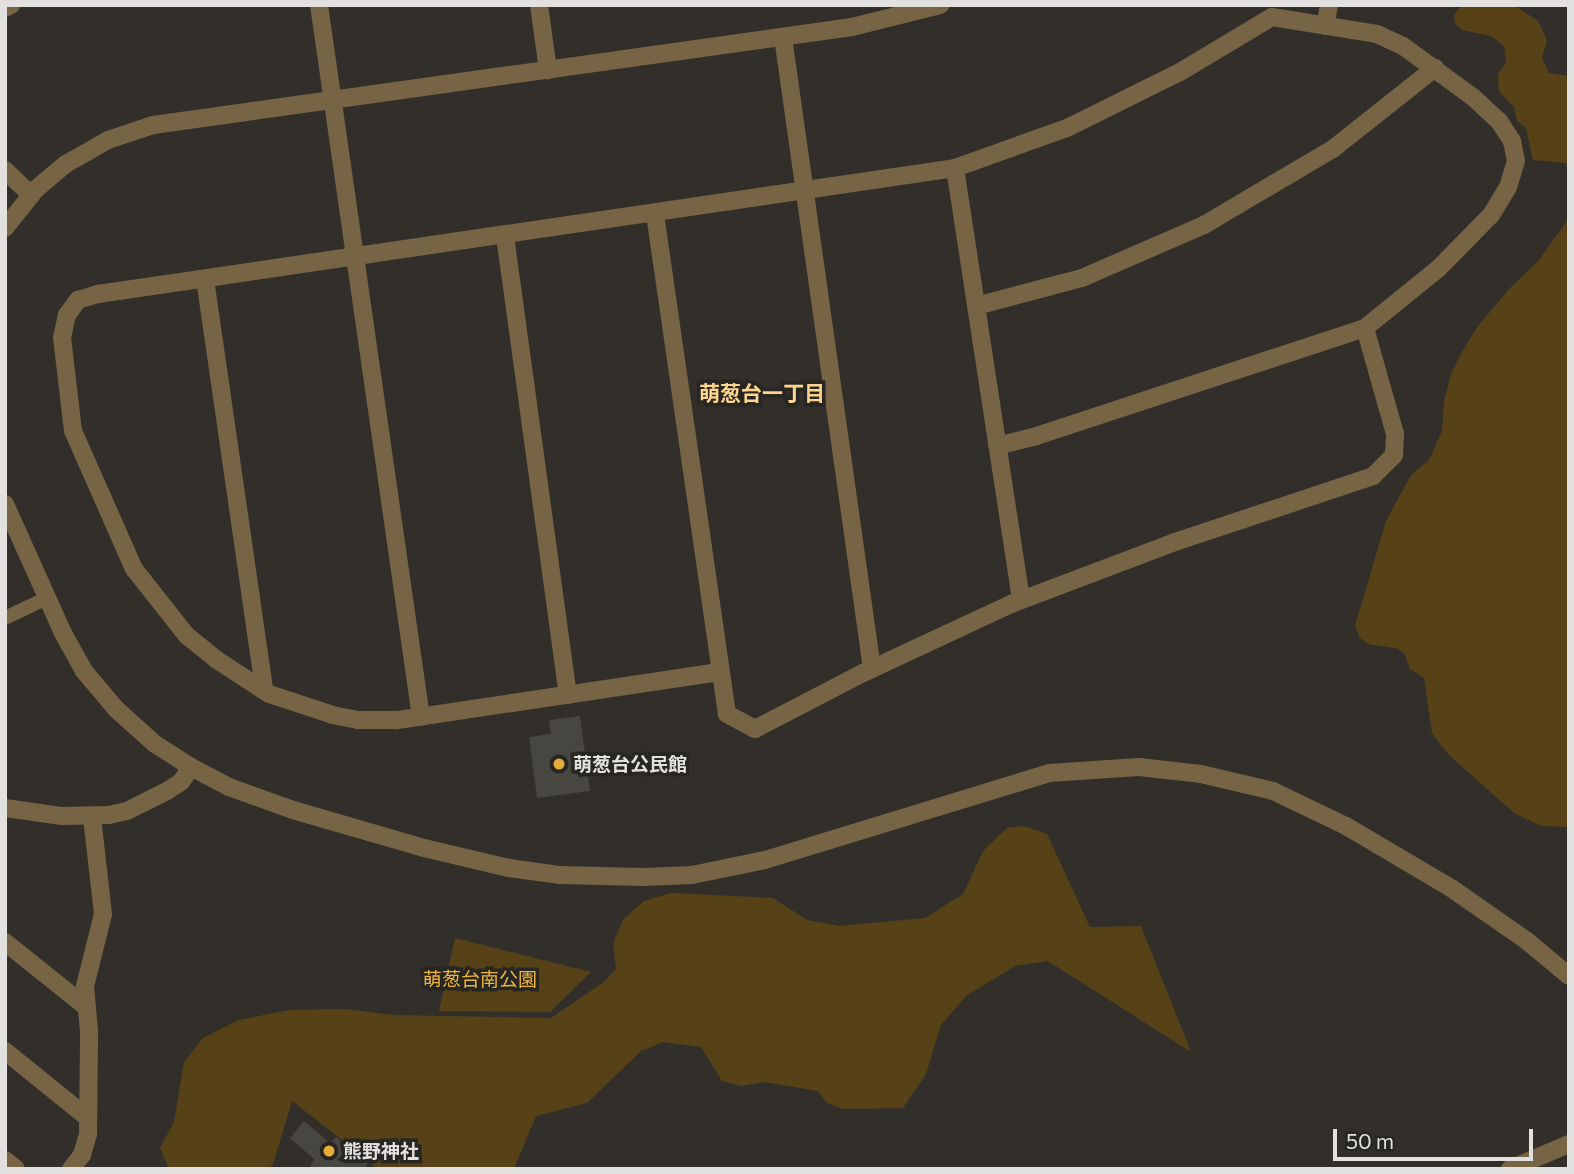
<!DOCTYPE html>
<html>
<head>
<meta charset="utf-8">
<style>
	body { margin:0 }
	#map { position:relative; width:1574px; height:1174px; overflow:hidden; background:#322f2b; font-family:Commissioner,"Noto Sans JP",sans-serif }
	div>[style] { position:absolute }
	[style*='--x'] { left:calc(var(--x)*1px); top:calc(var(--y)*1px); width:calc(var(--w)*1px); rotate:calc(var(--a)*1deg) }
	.green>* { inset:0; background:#574218 }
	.building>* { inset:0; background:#484641 }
	.service>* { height:14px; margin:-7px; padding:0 7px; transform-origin:7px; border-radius:7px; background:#766444 }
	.minor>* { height:18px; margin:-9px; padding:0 9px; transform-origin:9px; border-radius:9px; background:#766444 }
	.tertiary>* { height:18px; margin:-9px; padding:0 9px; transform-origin:9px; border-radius:9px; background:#766444 }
	.dots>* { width:19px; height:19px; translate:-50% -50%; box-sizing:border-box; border:4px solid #282622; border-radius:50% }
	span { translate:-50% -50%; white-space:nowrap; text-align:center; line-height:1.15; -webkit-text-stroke:7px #282622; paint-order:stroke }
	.poi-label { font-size:19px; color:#e3e1df; font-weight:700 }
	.left { translate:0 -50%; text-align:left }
	.park-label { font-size:19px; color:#efb43c }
	.neighbourhood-label { font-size:21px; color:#fcd48d; font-weight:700 }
	.frame { position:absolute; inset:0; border:7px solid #e3e1df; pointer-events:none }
	.scale { position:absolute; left:1333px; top:1129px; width:200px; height:32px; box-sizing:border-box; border:4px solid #e3e1df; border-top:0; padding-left:9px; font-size:21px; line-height:24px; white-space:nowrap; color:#e3e1df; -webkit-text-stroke:5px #282622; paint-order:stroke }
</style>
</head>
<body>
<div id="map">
	<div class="green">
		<i style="clip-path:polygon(1462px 5px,1514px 5px,1538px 21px,1547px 40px,1542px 58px,1549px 73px,1569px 76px,1569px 168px,1566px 163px,1533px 160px,1526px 128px,1517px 121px,1514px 107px,1499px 91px,1498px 74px,1506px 63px,1504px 46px,1491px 36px,1462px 30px,1455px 23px,1454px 15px)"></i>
		<i style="clip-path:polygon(1569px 218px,1569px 827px,1541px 826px,1514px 813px,1448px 754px,1432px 733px,1424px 678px,1410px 669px,1404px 653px,1396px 648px,1368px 644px,1360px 638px,1355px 626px,1386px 521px,1411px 475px,1429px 460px,1442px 431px,1444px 401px,1451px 374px,1463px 350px,1478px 326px,1510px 288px,1539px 260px)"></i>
		<i style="clip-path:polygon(1024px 826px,1047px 834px,1090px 927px,1141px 926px,1191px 1052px,1048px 961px,1015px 966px,966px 996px,941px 1025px,926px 1074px,903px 1108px,843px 1109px,827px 1103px,818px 1091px,765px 1082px,741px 1086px,722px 1081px,701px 1047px,663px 1042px,641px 1051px,587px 1103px,536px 1116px,514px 1169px,374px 1169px,373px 1164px,292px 1101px,273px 1164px,268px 1169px,169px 1169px,160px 1148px,174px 1122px,184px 1062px,203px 1038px,239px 1020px,289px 1010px,345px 1009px,392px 1015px,551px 1018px,604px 982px,616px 969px,613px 943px,623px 920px,644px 901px,671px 893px,773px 898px,807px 920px,840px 926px,925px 918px,963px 894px,983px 851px,1007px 828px)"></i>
		<i style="clip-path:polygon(455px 938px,591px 972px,550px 1012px,439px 1011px)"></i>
	</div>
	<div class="building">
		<i style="clip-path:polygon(580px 716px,590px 791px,537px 798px,529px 737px,551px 734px,549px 720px)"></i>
		<i style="clip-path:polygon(304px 1121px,330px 1143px,336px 1137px,368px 1163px,364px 1169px,309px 1169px,314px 1159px,290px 1138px)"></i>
	</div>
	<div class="service">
		<i style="--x:5;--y:618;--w:47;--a:-25.5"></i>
	</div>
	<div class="minor">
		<i style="--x:319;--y:5;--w:719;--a:81.85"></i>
		<i style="--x:539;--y:5;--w:66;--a:82.1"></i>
		<i style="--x:5;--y:8;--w:7;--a:-27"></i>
		<i style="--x:1325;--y:26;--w:21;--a:-79"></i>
		<i style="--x:783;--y:37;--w:638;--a:81.98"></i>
		<i style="--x:955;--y:168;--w:437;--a:81.3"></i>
		<i style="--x:5;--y:170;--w:36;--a:44"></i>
		<i style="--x:655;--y:214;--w:505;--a:81.81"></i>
		<i style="--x:727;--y:714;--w:32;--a:28"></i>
		<i style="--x:755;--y:729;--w:122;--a:-27.4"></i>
		<i style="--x:863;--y:673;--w:163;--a:-25"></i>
		<i style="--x:1011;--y:604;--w:175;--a:-20.7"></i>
		<i style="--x:1175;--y:542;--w:209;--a:-18.4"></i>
		<i style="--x:1373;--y:476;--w:30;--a:-45"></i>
		<i style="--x:1394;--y:455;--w:21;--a:-87"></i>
		<i style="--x:1395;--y:434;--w:110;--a:-105.8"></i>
		<i style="--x:505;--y:236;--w:463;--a:82.2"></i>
		<i style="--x:205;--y:279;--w:415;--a:81.8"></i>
		<i style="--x:976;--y:306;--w:110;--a:-14.8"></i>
		<i style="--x:1082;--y:278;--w:133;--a:-23.5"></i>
		<i style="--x:1204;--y:225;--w:151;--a:-30.6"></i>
		<i style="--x:1334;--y:148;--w:129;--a:-38.4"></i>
		<i style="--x:719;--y:672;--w:327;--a:171.5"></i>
		<i style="--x:396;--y:720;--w:38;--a:180"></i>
		<i style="--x:358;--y:720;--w:25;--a:-169"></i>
		<i style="--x:333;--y:715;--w:67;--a:-161.8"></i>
		<i style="--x:269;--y:694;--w:62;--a:-146.8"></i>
		<i style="--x:217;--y:660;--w:38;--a:-141"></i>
		<i style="--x:187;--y:636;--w:85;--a:-128.3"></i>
		<i style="--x:134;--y:569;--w:151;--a:-113.8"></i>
		<i style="--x:73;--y:431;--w:94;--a:-96.7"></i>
		<i style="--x:62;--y:338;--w:24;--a:-78"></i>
		<i style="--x:67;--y:315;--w:19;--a:-54"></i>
		<i style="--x:78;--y:300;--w:21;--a:-17"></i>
		<i style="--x:98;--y:294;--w:866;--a:-8.36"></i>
		<i style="--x:955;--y:168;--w:119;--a:-19.7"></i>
		<i style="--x:1067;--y:128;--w:126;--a:-26.4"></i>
		<i style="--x:1180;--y:72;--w:107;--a:-30.9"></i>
		<i style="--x:1272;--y:17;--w:106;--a:9.2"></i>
		<i style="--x:1377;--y:34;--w:29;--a:25"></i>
		<i style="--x:1403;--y:46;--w:88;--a:36.2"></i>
		<i style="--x:1474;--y:98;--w:34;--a:43"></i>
		<i style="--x:1499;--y:121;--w:24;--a:57"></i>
		<i style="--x:1512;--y:141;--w:20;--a:79"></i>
		<i style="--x:1516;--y:161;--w:27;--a:107"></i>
		<i style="--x:1508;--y:187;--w:33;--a:121"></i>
		<i style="--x:1491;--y:215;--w:74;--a:134.5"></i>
		<i style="--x:1439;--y:268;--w:95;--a:141"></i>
		<i style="--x:1365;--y:328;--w:345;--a:161.8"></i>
		<i style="--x:1037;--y:436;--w:41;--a:166"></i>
		<i style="--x:5;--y:942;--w:104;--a:38.7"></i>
		<i style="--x:5;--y:1051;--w:107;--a:38.9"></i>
		<i style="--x:5;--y:1160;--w:14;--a:39"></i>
		<i style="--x:71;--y:1169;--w:18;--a:-52"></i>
		<i style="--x:82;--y:1155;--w:22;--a:-74"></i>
		<i style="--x:88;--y:1134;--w:103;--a:-89.4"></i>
		<i style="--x:89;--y:1031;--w:45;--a:-95.1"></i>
		<i style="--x:85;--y:986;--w:74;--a:-76"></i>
		<i style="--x:103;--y:914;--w:98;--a:-96.5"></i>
		<i style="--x:1510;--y:1169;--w:64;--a:-23"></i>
	</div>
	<div class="tertiary">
		<i style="--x:5;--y:228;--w:50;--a:-51.5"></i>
		<i style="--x:36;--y:189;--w:39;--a:-40"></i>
		<i style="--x:66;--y:164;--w:48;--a:-29.7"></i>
		<i style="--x:108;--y:140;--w:47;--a:-18.4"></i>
		<i style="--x:153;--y:125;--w:706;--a:-7.98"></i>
		<i style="--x:852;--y:27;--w:91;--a:-14"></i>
		<i style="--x:5;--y:504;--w:141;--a:65.8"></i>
		<i style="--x:63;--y:633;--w:43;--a:61.1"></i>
		<i style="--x:84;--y:671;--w:50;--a:49.9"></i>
		<i style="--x:116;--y:709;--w:52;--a:41.9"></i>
		<i style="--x:155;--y:744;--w:43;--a:32.6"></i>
		<i style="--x:191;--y:767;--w:43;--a:27.8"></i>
		<i style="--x:229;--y:787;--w:68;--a:19.8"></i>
		<i style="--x:293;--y:810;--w:136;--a:16.2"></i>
		<i style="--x:424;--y:848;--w:87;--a:13.2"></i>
		<i style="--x:509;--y:868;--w:50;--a:8"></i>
		<i style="--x:559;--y:875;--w:85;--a:1.3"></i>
		<i style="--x:644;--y:877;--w:48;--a:-2.4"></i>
		<i style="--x:692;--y:875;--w:75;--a:-11.6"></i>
		<i style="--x:765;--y:860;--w:297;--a:-17"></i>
		<i style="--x:1049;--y:773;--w:90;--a:-3.8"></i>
		<i style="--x:1139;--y:767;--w:62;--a:6.4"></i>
		<i style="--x:1201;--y:774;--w:74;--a:13.3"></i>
		<i style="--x:1273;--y:791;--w:81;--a:25.6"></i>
		<i style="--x:1346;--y:826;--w:122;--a:30.6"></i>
		<i style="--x:1451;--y:888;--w:93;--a:34.9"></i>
		<i style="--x:1527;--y:941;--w:55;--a:39.8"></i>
		<i style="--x:5;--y:808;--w:58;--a:8"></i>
		<i style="--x:62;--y:816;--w:47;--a:-1.2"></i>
		<i style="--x:109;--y:815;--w:18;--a:-13"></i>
		<i style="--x:127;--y:811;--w:45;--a:-26.6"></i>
		<i style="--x:167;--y:791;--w:17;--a:-33"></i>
		<i style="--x:181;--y:782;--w:18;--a:-56"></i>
	</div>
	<div class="dots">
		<i style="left:559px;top:764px;background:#e6ac36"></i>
		<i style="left:329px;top:1151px;background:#e6ac36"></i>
	</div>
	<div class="poi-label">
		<span class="left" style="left:573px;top:764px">萌葱台公民館</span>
		<span class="left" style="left:343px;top:1151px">熊野神社</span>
	</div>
	<div class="park-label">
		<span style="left:480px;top:979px">萌葱台南公園</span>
	</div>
	<div class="neighbourhood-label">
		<span style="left:762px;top:393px">萌葱台一丁目</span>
	</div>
	<div class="frame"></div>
	<div class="scale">50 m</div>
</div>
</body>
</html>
